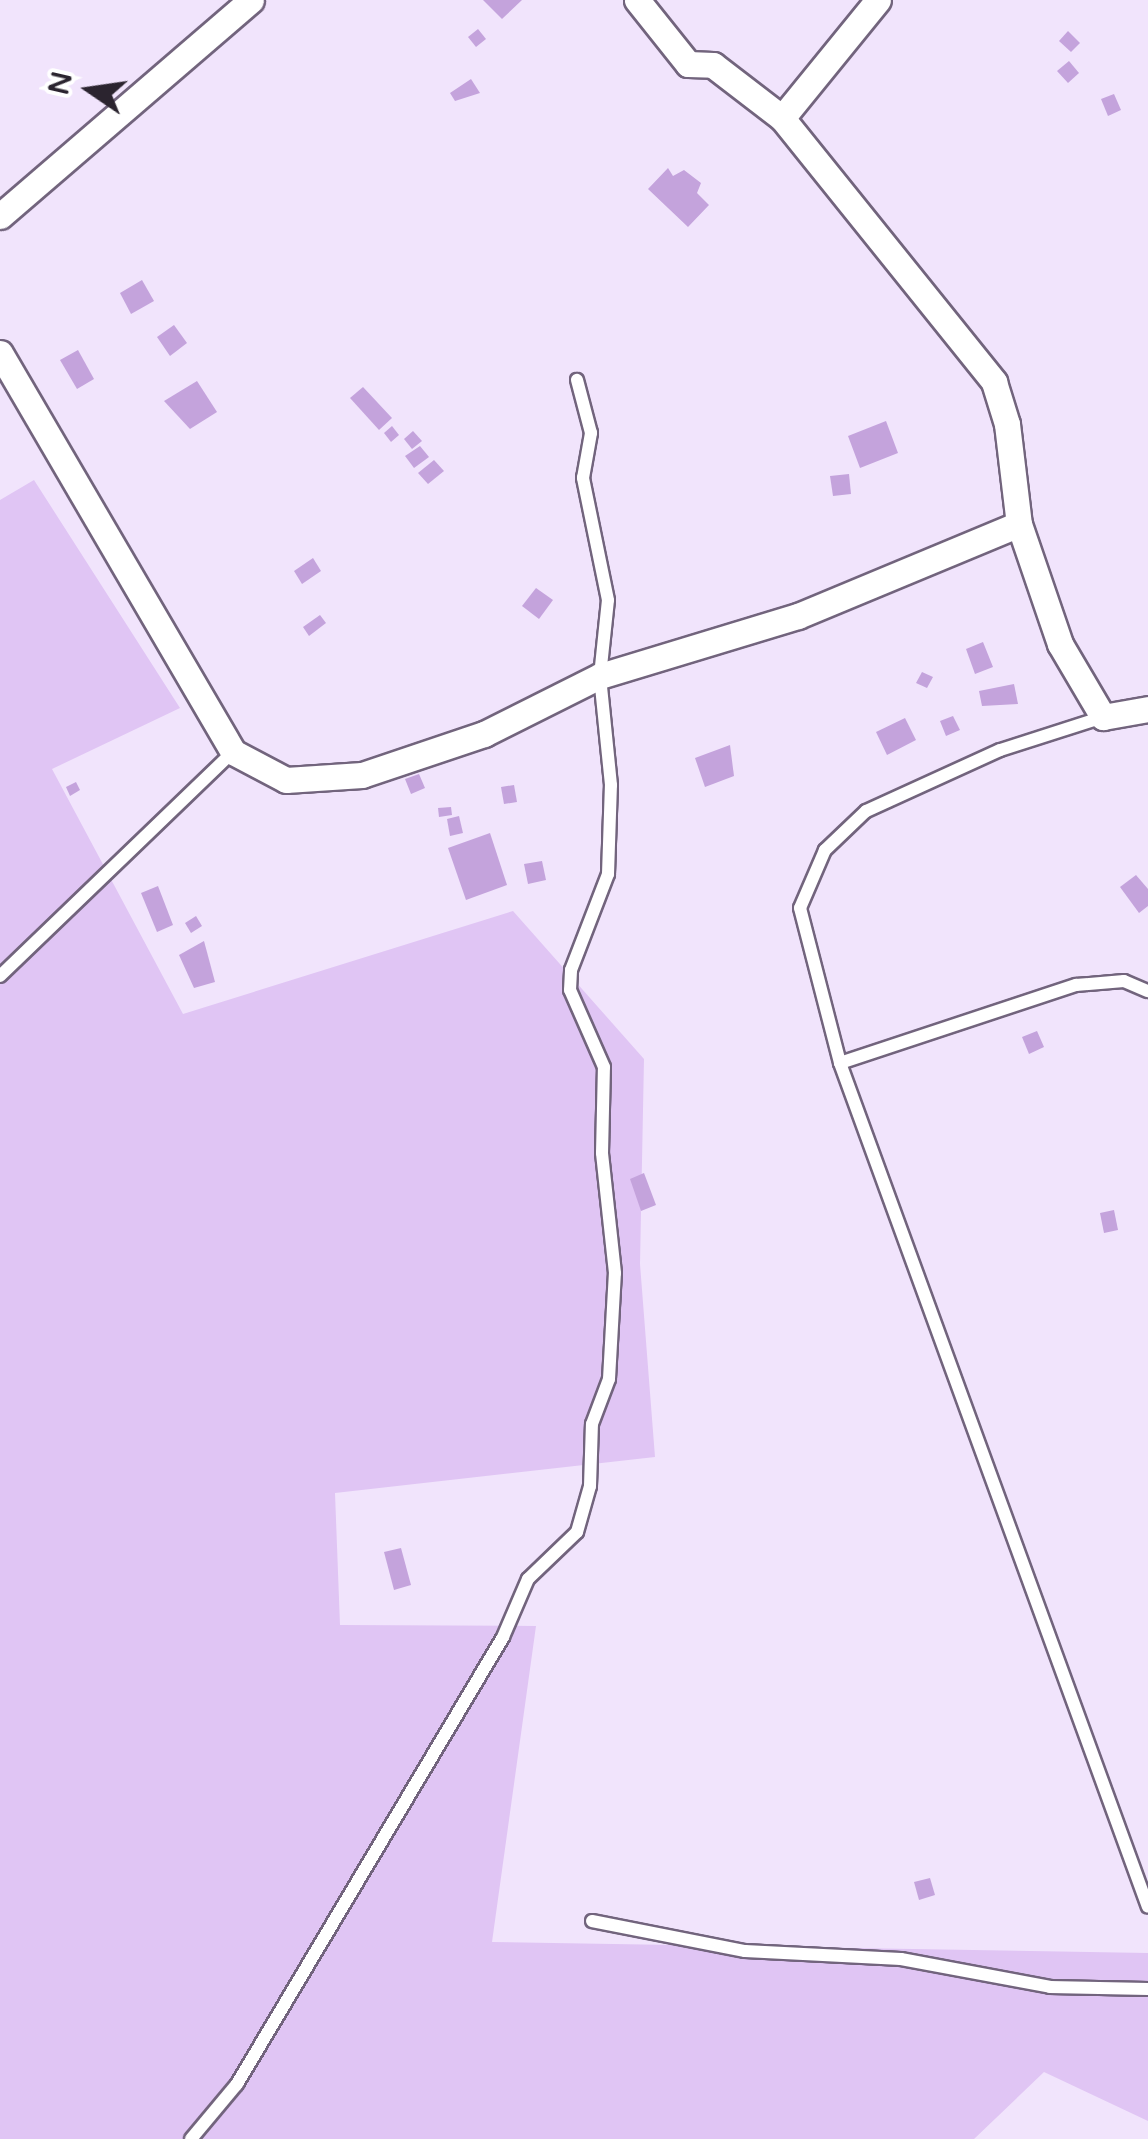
<!DOCTYPE html>
<html>
<head>
<meta charset="utf-8">
<style>
	body { margin:0 }
	#map { position:relative; width:1148px; height:2139px; overflow:hidden; background:#f1e4fc; font-family:"Varela Round",sans-serif }
	div>[style] { position:absolute }
	[style*='--x'] { left:calc(var(--x)*1px); top:calc(var(--y)*1px); width:calc(var(--w)*1px); rotate:calc(var(--a)*1deg) }
	.green>* { inset:0; background:#e0c5f4 }
	.building>* { inset:0; background:#c4a3dc }
	.roads { filter:drop-shadow(2px 0 #72647d) drop-shadow(-2px 0 #72647d) drop-shadow(0 2px #72647d) drop-shadow(0 -2px #72647d) }
	.service>* { height:12px; margin:-6px; padding:0 6px; transform-origin:6px; border-radius:6px; background:#fff }
	.minor>* { height:25px; margin:-12.5px; padding:0 12.5px; transform-origin:12.5px; border-radius:12.5px; background:#fff }
	span { translate:-50% -50%; white-space:nowrap; text-align:center; line-height:1.15; -webkit-text-stroke:10px #fff; paint-order:stroke }
	.north { position:absolute; left:40px; top:40px; width:100px; height:100px; -webkit-text-stroke:8px #fff; paint-order:stroke; rotate:283deg; font-size:28px; font-weight:700; line-height:40px; text-align:center; color:#2b242f }
	.north::after { content:''; display:block; margin:auto; width:35px; height:45px; background:#2b242f; clip-path:polygon(50% 0,100% 100%,50% 72%,0 100%) }
</style>
</head>
<body>
<div id="map">
	<div class="green">
		<i style="clip-path:polygon(34px 480px,180px 708px,52px 769px,183px 1014px,513px 911px,644px 1059px,640px 1264px,655px 1457px,335px 1493px,340px 1625px,536px 1626px,492px 1942px,1148px 1953px,1148px 2121px,1044px 2072px,974px 2139px,0 2139px,0 500px)"></i>
	</div>
	<div class="building">
		<i style="clip-path:polygon(483px 0,522px 0,502px 19px)"></i>
		<i style="clip-path:polygon(478px 29px,486px 39px,476px 47px,468px 37px)"></i>
		<i style="clip-path:polygon(1068px 31px,1080px 43px,1071px 52px,1059px 41px)"></i>
		<i style="clip-path:polygon(1069px 61px,1079px 73px,1068px 83px,1057px 71px)"></i>
		<i style="clip-path:polygon(471px 79px,480px 93px,455px 101px,450px 93px)"></i>
		<i style="clip-path:polygon(1114px 94px,1121px 110px,1108px 116px,1101px 99px)"></i>
		<i style="clip-path:polygon(668px 168px,673px 176px,684px 170px,701px 183px,697px 193px,709px 205px,688px 227px,648px 189px)"></i>
		<i style="clip-path:polygon(142px 280px,154px 301px,131px 314px,120px 293px)"></i>
		<i style="clip-path:polygon(174px 325px,187px 343px,170px 356px,157px 337px)"></i>
		<i style="clip-path:polygon(78px 350px,94px 379px,77px 389px,60px 360px)"></i>
		<i style="clip-path:polygon(197px 381px,217px 412px,190px 429px,164px 401px)"></i>
		<i style="clip-path:polygon(363px 387px,392px 418px,379px 430px,350px 398px)"></i>
		<i style="clip-path:polygon(886px 421px,898px 453px,860px 468px,848px 436px)"></i>
		<i style="clip-path:polygon(392px 426px,399px 435px,391px 442px,384px 433px)"></i>
		<i style="clip-path:polygon(413px 431px,422px 441px,412px 449px,404px 439px)"></i>
		<i style="clip-path:polygon(420px 446px,429px 457px,414px 468px,405px 456px)"></i>
		<i style="clip-path:polygon(434px 460px,444px 471px,428px 484px,418px 473px)"></i>
		<i style="clip-path:polygon(849px 474px,851px 494px,833px 496px,830px 476px)"></i>
		<i style="clip-path:polygon(313px 558px,321px 571px,302px 584px,294px 571px)"></i>
		<i style="clip-path:polygon(536px 588px,553px 600px,539px 619px,522px 606px)"></i>
		<i style="clip-path:polygon(320px 615px,326px 623px,309px 636px,303px 627px)"></i>
		<i style="clip-path:polygon(983px 642px,993px 667px,975px 674px,966px 649px)"></i>
		<i style="clip-path:polygon(922px 672px,933px 677px,927px 688px,916px 683px)"></i>
		<i style="clip-path:polygon(1014px 684px,1018px 704px,982px 706px,979px 691px)"></i>
		<i style="clip-path:polygon(953px 716px,960px 730px,946px 736px,940px 721px)"></i>
		<i style="clip-path:polygon(905px 718px,916px 740px,887px 755px,876px 732px)"></i>
		<i style="clip-path:polygon(730px 745px,734px 776px,705px 787px,695px 758px)"></i>
		<i style="clip-path:polygon(419px 774px,425px 788px,411px 794px,405px 779px)"></i>
		<i style="clip-path:polygon(76px 782px,80px 790px,70px 796px,66px 787px)"></i>
		<i style="clip-path:polygon(514px 785px,517px 802px,504px 804px,501px 787px)"></i>
		<i style="clip-path:polygon(451px 807px,452px 815px,439px 817px,438px 808px)"></i>
		<i style="clip-path:polygon(459px 816px,463px 833px,450px 836px,447px 819px)"></i>
		<i style="clip-path:polygon(490px 833px,507px 885px,466px 900px,448px 848px)"></i>
		<i style="clip-path:polygon(542px 861px,546px 880px,528px 884px,524px 864px)"></i>
		<i style="clip-path:polygon(1136px 875px,1148px 889px,1148px 906px,1139px 913px,1120px 887px)"></i>
		<i style="clip-path:polygon(158px 886px,173px 925px,157px 932px,141px 893px)"></i>
		<i style="clip-path:polygon(196px 916px,202px 926px,191px 933px,185px 923px)"></i>
		<i style="clip-path:polygon(204px 941px,215px 982px,194px 988px,179px 955px)"></i>
		<i style="clip-path:polygon(1037px 1031px,1044px 1047px,1029px 1054px,1022px 1037px)"></i>
		<i style="clip-path:polygon(644px 1173px,656px 1205px,641px 1211px,630px 1179px)"></i>
		<i style="clip-path:polygon(1114px 1210px,1118px 1230px,1104px 1233px,1100px 1213px)"></i>
		<i style="clip-path:polygon(401px 1548px,411px 1585px,394px 1590px,384px 1552px)"></i>
		<i style="clip-path:polygon(930px 1878px,935px 1895px,919px 1900px,914px 1882px)"></i>
	</div>
	<div class="roads">
		<div class="service">
			<i style="--x:1103;--y:717;--w:108;--a:162.2"></i>
			<i style="--x:1000;--y:750;--w:147;--a:155.5"></i>
			<i style="--x:866;--y:811;--w:57;--a:136.4"></i>
			<i style="--x:825;--y:850;--w:63;--a:113.3"></i>
			<i style="--x:800;--y:908;--w:160;--a:75.5"></i>
			<i style="--x:840;--y:1063;--w:898;--a:69.95"></i>
			<i style="--x:0;--y:976;--w:323;--a:-43.9"></i>
			<i style="--x:840;--y:1063;--w:249;--a:-18.3"></i>
			<i style="--x:1076;--y:985;--w:48;--a:-4.8"></i>
			<i style="--x:1124;--y:981;--w:26;--a:23"></i>
			<i style="--x:592;--y:1921;--w:156;--a:11.1"></i>
			<i style="--x:745;--y:1951;--w:156;--a:2.9"></i>
			<i style="--x:901;--y:1959;--w:152;--a:10.6"></i>
			<i style="--x:1050;--y:1987;--w:98;--a:1.2"></i>
			<i style="--x:191;--y:2139;--w:72;--a:-50.1"></i>
			<i style="--x:237;--y:2084;--w:520;--a:-59.24"></i>
			<i style="--x:503;--y:1637;--w:63;--a:-66.7"></i>
			<i style="--x:528;--y:1579;--w:68;--a:-43.8"></i>
			<i style="--x:577;--y:1532;--w:48;--a:-74.2"></i>
			<i style="--x:590;--y:1486;--w:62;--a:-88.2"></i>
			<i style="--x:592;--y:1424;--w:48;--a:-69.3"></i>
			<i style="--x:609;--y:1379;--w:106;--a:-86.8"></i>
			<i style="--x:615;--y:1273;--w:121;--a:-96.2"></i>
			<i style="--x:602;--y:1153;--w:86;--a:-88.7"></i>
			<i style="--x:604;--y:1067;--w:84;--a:-113.8"></i>
			<i style="--x:570;--y:990;--w:20;--a:-87"></i>
			<i style="--x:571;--y:970;--w:103;--a:-68.9"></i>
			<i style="--x:608;--y:874;--w:89;--a:-88.1"></i>
			<i style="--x:611;--y:785;--w:110;--a:-95.8"></i>
			<i style="--x:600;--y:676;--w:76;--a:-84"></i>
			<i style="--x:608;--y:600;--w:125;--a:-101.6"></i>
			<i style="--x:583;--y:478;--w:46;--a:-79.9"></i>
			<i style="--x:591;--y:433;--w:55;--a:-104.8"></i>
		</div>
		<div class="minor">
			<i style="--x:637;--y:0;--w:82;--a:51.4"></i>
			<i style="--x:688;--y:64;--w:25;--a:2"></i>
			<i style="--x:713;--y:65;--w:87;--a:37.5"></i>
			<i style="--x:782;--y:118;--w:339;--a:51.2"></i>
			<i style="--x:994;--y:382;--w:44;--a:72.8"></i>
			<i style="--x:1007;--y:424;--w:101;--a:83.2"></i>
			<i style="--x:1019;--y:524;--w:127;--a:71.1"></i>
			<i style="--x:1060;--y:644;--w:85;--a:59.5"></i>
			<i style="--x:1103;--y:717;--w:46;--a:-10.1"></i>
			<i style="--x:782;--y:118;--w:152;--a:-50.9"></i>
			<i style="--x:0;--y:216;--w:331;--a:-40.7"></i>
			<i style="--x:0;--y:353;--w:462;--a:59.7"></i>
			<i style="--x:233;--y:752;--w:60;--a:27.8"></i>
			<i style="--x:286;--y:780;--w:76;--a:-3.8"></i>
			<i style="--x:362;--y:775;--w:129;--a:-18.6"></i>
			<i style="--x:484;--y:734;--w:130;--a:-26.6"></i>
			<i style="--x:600;--y:676;--w:207;--a:-16.9"></i>
			<i style="--x:798;--y:616;--w:239;--a:-22.6"></i>
		</div>
	</div>
	<div class="north">N</div>
</div>
</body>
</html>
